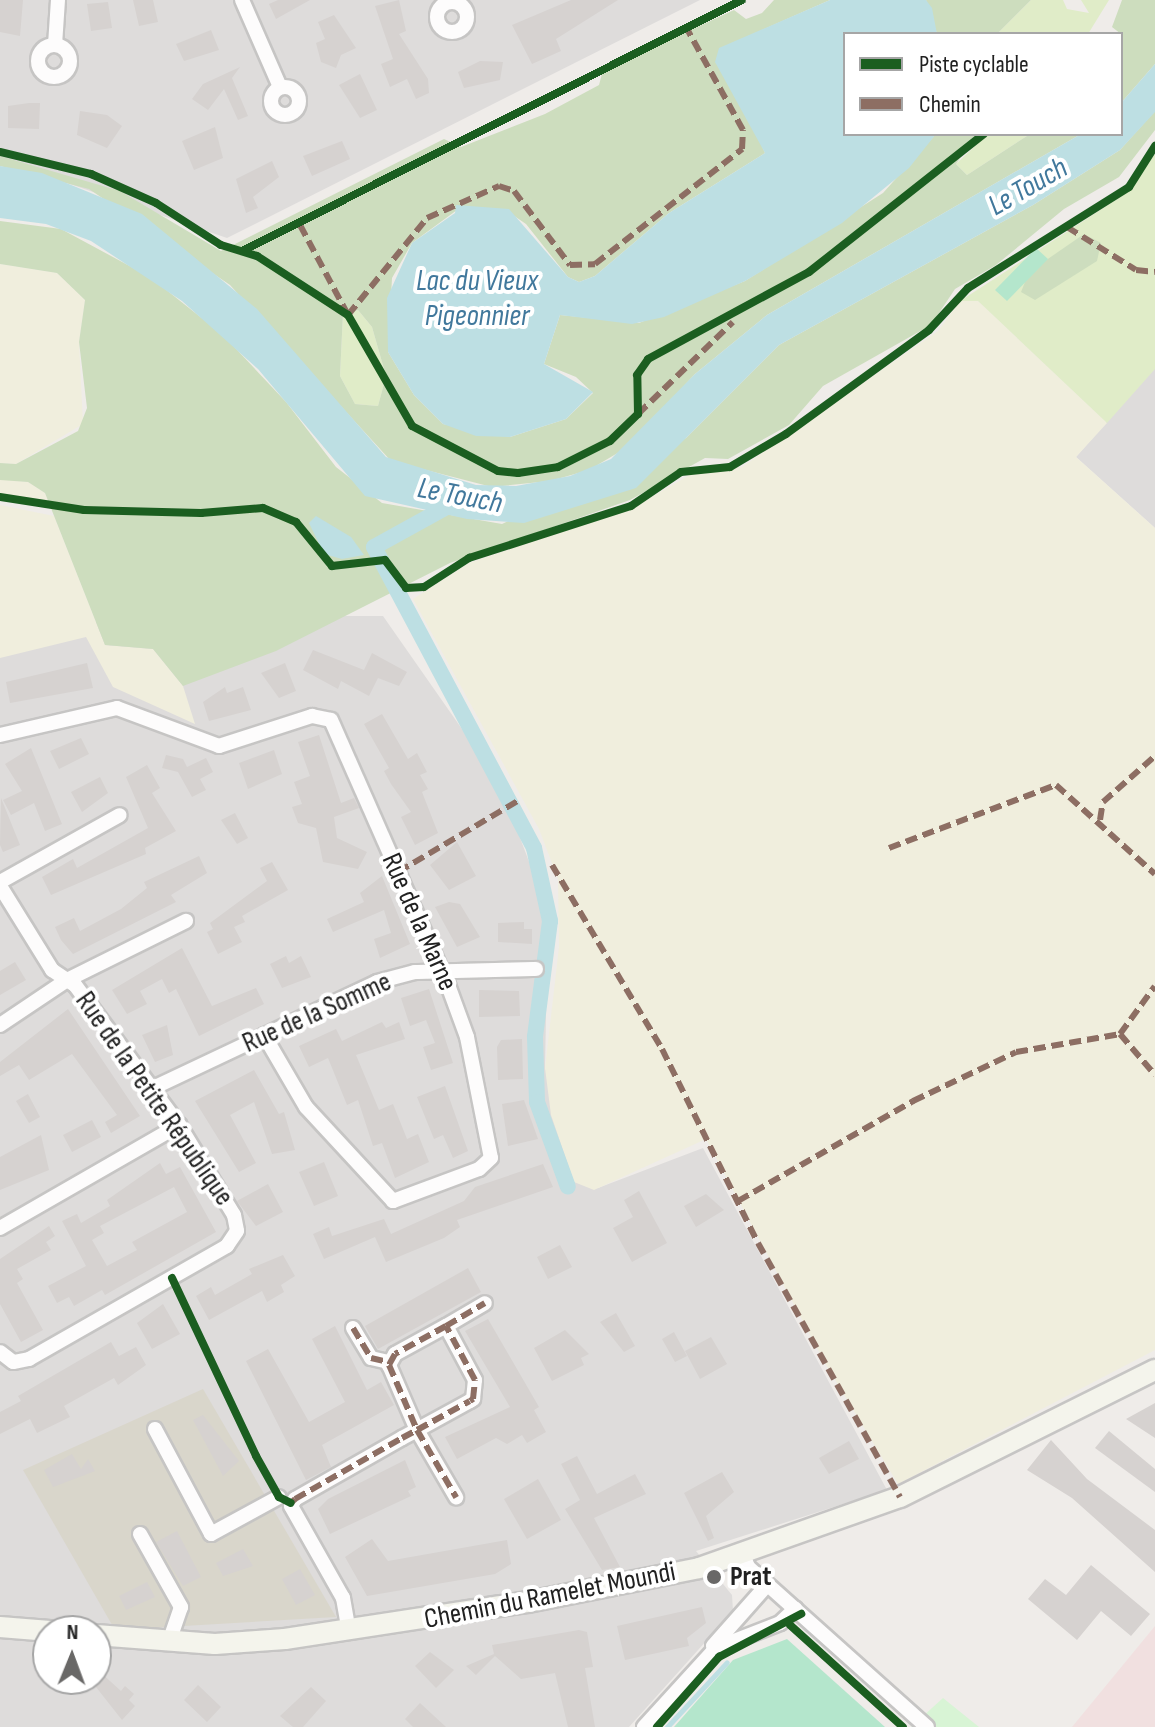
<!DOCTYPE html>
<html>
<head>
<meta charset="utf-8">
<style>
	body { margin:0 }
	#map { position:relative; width:1155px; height:1727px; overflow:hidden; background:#efece9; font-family:"Sofia Sans Condensed",sans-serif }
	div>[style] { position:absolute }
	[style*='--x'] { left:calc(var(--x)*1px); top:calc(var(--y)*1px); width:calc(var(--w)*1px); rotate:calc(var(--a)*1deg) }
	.residential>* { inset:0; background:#dedcdb }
	.commercial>* { inset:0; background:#f1e0e0 }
	.construction>* { inset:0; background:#d9d6cb }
	.farmland>* { inset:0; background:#f0eedd }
	.grass>* { inset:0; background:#e0ecc8 }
	.forest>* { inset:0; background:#cdddbe }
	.park>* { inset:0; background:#d8f4d5 }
	.pitch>* { inset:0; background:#b4e6cc }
	.water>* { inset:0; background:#bddfe3 }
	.stream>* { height:5px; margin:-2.5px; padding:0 2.5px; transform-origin:2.5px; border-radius:2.5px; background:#bddfe3 }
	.canal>* { height:16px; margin:-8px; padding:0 8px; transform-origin:8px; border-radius:8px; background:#bddfe3 }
	.building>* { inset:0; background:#d6d2d0 }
	.roads { filter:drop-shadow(2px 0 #c6c5c4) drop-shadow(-2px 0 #c6c5c4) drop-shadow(0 2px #c6c5c4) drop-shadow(0 -2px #c6c5c4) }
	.minor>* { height:14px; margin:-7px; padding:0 7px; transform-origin:7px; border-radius:7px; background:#fdfcfc }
	.minor>.ring { margin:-7px; padding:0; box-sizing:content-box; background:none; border:14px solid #fdfcfc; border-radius:50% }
	.secondary>* { height:20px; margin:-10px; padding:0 10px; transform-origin:10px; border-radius:10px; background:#f4f4ec }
	.quiet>* { height:6px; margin-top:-3px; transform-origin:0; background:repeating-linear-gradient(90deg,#8d6e63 0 12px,transparent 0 18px) }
	.cycleway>* { height:8px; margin:-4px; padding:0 4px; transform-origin:4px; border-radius:4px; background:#1b5e20 }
	.dots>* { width:22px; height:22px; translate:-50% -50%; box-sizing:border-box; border:4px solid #fff; border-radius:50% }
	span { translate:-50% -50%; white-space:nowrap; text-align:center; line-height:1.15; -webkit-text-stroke:8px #fff; paint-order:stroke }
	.street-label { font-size:28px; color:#212121 }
	.poi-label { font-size:28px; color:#212121; font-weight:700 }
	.left { translate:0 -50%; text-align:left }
	.water-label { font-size:30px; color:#41789c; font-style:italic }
	.legend { position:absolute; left:843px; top:32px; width:280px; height:104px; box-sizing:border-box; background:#fff; border:2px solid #a6a6a6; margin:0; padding:10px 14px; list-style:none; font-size:24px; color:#212121 }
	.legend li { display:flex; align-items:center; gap:16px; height:40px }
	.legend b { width:40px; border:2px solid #a6a6a6 }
	.north { position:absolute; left:32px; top:1615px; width:80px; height:80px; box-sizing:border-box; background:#fff; border:2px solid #a6a6a6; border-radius:50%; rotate:1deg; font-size:22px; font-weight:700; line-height:32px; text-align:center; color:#212121 }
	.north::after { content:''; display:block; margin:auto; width:28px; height:36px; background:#696867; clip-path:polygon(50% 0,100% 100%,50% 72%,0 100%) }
</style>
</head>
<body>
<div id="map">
	<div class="residential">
		<i style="clip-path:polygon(0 0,700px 0,227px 238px,0 160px)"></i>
		<i style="clip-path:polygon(1155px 366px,1155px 528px,1076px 457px)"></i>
		<i style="clip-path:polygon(evenodd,123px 616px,383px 616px,499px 782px,548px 912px,545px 1068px,598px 1188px,703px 1148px,887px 1490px,696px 1551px,732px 1595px,733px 1611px,629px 1727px,0 1727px,0 642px,123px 616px,48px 1631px,96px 1631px,96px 1679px,48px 1679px,48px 1631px)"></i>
	</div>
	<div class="commercial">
		<i style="clip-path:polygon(1155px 1626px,1155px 1727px,1072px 1727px)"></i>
	</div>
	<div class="construction">
		<i style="clip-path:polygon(203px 1389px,336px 1617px,115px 1630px,23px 1470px)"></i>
	</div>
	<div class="farmland">
		<i style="clip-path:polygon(0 264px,57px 273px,85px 300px,79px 342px,83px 424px,16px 464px,0 463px)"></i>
		<i style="clip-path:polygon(960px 301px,978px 301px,1107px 423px,1076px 457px,1155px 528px,1155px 1350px,898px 1484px,825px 1363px,706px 1139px,594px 1190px,574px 1182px,551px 1115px,545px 1068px,559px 947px,558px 879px,539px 829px,413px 599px,469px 563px,632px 508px,697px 471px,742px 467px,938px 331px)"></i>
		<i style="clip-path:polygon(0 479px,28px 482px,45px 493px,50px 505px,0 494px)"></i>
		<i style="clip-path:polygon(0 505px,54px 516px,105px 645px,153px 649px,183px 686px,195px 724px,113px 687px,86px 637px,0 658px)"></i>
	</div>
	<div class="grass">
		<i style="clip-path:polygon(1031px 0,1063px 0,1067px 9px,1089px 13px,1081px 0,1109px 0,1088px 34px,997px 34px)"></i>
		<i style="clip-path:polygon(988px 134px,1030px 134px,967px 175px,956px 164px)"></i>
		<i style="clip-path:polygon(1155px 154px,1155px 369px,1107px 423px,978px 301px,960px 301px,1122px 196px)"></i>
		<i style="clip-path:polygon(358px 310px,372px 327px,386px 376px,378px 406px,355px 404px,340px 376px,343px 313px)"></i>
	</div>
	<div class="forest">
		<i style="clip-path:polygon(evenodd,774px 0,830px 0,719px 49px,765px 153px,669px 213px,595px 276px,579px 282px,568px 277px,526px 224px,504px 209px,457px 210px,412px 243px,392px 278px,388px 352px,414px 395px,443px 424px,510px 437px,566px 419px,593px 393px,576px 377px,544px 364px,560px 315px,639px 323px,745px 281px,883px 193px,936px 134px,977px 134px,956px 164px,967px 175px,1030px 134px,1081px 134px,767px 315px,695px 374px,626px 448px,589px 470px,550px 481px,492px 487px,391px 461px,230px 285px,89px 189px,0 166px,0 156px,120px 191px,221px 251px,444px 139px,461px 147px,545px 114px,599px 85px,603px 70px,734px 10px,746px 19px,762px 13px,774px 0,358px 310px,372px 327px,386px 376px,378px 406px,355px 404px,340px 376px,343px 313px,358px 310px)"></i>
		<i style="clip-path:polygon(926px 0,1031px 0,997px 34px,937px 34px)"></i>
		<i style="clip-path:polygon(1122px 0,1155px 0,1155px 64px,1121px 103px,1121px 34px,1112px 27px)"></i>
		<i style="clip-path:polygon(1155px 111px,1155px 130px,1119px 177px,1064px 209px,996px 265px,955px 289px,931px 325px,823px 386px,789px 425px,728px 459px,705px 458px,630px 500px,450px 563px,276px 651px,183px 686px,153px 649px,105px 645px,45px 493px,28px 482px,0 480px,0 463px,16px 464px,78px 431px,87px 408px,79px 342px,85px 300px,57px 273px,0 264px,0 221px,61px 229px,150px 277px,223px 335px,286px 402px,336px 467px,382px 503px,502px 524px,686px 438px,779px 345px,1033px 205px,1120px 150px)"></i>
		<i style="clip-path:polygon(1084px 234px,1101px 243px,1097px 261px,1035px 300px,1021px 292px,1029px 272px)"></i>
	</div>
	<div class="park">
		<i style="clip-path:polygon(943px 1698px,979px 1727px,911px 1727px)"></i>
	</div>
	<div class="pitch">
		<i style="clip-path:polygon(1036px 248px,1048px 259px,1007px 301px,995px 290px)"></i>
		<i style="clip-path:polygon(787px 1639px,885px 1727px,674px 1727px,733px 1660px)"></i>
	</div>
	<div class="water">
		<i style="clip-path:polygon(830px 0,926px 0,932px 8px,937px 34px,845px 34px,845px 134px,936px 134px,909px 168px,842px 223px,745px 281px,664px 317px,632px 324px,560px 315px,544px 364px,593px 392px,566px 419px,510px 437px,476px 436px,443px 424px,414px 395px,388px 352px,387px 298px,412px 243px,455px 213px,456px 205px,509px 209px,568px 277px,579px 282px,595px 276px,669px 213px,765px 153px,715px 62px,719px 48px)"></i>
		<i style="clip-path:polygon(1155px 64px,1155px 112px,1120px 150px,1033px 205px,779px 345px,636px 488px,524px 523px,467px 519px,365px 496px,258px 369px,182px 301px,91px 241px,46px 224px,0 218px,0 166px,42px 173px,142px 214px,257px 309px,386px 457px,476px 485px,516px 486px,570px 476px,611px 459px,695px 374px,767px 315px,1081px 134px,1121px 134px,1121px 103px)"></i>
		<i style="clip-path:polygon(316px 516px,351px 537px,364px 555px,342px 559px,324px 554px,309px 523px)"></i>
	</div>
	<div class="stream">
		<i style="--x:667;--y:1727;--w:88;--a:-47.3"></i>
	</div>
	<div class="canal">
		<i style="--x:452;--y:504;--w:89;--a:151.1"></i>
		<i style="--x:374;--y:547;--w:341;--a:62"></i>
		<i style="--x:534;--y:848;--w:75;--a:77.6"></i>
		<i style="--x:550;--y:921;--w:117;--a:97.4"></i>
		<i style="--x:535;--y:1037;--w:65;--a:88.2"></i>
		<i style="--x:537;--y:1102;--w:90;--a:70"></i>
	</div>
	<div class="building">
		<i style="clip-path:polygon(0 0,23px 0,20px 36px,0 32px)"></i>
		<i style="clip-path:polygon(133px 0,153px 0,158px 22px,139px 26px)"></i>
		<i style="clip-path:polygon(278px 0,310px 0,276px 19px,269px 4px)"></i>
		<i style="clip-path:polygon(399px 0,406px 31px,399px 34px,428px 79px,429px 93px,416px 99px,407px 79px,390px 87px,381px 64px,393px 59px,375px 6px)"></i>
		<i style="clip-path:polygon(571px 0,618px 0,556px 39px,561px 51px,532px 64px,512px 25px)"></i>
		<i style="clip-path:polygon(108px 2px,112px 28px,91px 31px,87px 4px)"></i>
		<i style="clip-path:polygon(334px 15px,356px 48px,341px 55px,336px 68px,321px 62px,316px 43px,325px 39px,318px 22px)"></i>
		<i style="clip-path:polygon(211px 30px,219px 50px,184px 61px,176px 44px)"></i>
		<i style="clip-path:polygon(480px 61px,503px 62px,500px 80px,464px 88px,458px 72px)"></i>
		<i style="clip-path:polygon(240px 67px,232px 78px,248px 116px,238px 120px,224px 89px,208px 110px,192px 99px,203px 84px)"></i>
		<i style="clip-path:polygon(360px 74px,377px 110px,360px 118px,339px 85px)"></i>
		<i style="clip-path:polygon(29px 103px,40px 103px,39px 129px,8px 128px,8px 106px)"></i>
		<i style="clip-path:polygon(80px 111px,107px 115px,122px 126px,107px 148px,77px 135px)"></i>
		<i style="clip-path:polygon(215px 127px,223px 158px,194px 170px,182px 141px)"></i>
		<i style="clip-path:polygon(342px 141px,350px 159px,312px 176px,303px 156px)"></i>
		<i style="clip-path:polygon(272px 161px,279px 177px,253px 197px,258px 208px,246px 213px,236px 179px)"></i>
		<i style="clip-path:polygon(313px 650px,364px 670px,372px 653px,407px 672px,399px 686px,378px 678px,369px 696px,341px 681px,338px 689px,303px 670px)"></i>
		<i style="clip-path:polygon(87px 663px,93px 688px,10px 703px,6px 682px)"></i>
		<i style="clip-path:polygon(285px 663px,296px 691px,279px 698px,261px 673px)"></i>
		<i style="clip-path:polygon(225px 687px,227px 693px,243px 687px,251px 710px,209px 721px,203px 702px)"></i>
		<i style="clip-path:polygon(382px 714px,408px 759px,417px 753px,427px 772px,420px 775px,428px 789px,422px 792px,438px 833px,415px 845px,401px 817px,411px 812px,391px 784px,384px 771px,389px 768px,364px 724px)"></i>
		<i style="clip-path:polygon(319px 735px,341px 803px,354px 798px,359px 808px,334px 817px,337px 838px,367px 852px,358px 869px,323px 862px,316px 828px,298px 823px,292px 807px,302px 804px,294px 782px,310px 776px,298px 742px)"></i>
		<i style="clip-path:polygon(81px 738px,89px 754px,59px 769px,50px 751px)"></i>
		<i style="clip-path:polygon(31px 748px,62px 824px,45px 831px,34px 803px,11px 815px,3px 800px,22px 791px,5px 764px)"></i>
		<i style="clip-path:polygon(274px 750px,282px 774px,248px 789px,239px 763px)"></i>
		<i style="clip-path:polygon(166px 755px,183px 759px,187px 767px,206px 758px,213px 772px,200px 779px,206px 790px,192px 797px,178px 772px,162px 768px)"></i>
		<i style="clip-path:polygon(147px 765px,160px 788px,152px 793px,176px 831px,145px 848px,146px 854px,51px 895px,42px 877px,73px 859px,77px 868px,148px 828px,126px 777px)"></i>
		<i style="clip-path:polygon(100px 777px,108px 793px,82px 812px,71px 792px)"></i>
		<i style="clip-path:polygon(1px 798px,20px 845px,3px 852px,0 845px)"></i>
		<i style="clip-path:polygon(235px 813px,248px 838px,237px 844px,221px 820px)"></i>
		<i style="clip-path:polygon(457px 842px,476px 876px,449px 890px,430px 865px)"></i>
		<i style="clip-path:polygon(199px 856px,207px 873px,171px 895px,176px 902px,73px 954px,61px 940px,55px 927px,74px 918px,80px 931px,121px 909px,147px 888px,144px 882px)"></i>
		<i style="clip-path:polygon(272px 862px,288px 890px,242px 916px,245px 922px,234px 927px,242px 942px,218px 954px,207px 932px,213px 929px,210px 923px,267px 881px,260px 868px)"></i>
		<i style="clip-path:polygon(382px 876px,410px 944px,380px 958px,374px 939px,391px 933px,384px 910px,333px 932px,327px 919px,364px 902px,360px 893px)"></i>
		<i style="clip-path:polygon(449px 902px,460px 904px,480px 937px,457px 947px,435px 907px)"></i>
		<i style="clip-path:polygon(524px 922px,524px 929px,532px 929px,532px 944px,498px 942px,498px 923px)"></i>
		<i style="clip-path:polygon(182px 948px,212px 1006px,256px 988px,264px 1004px,199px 1036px,176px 989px,169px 993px,162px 979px,140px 991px,147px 1004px,127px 1014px,112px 990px)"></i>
		<i style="clip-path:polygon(286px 956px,289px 963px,301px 956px,311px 977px,282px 988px,270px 964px)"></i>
		<i style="clip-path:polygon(15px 962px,26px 980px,0 995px,0 971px)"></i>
		<i style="clip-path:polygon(429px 989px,453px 1063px,431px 1070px,423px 1047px,435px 1043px,426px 1020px,410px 1026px,401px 998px)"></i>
		<i style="clip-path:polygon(479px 990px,519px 991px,520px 1016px,479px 1017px)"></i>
		<i style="clip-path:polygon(68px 1009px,140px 1116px,111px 1133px,105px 1122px,117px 1115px,72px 1054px,29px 1080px,19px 1065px,0 1076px,0 1062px)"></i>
		<i style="clip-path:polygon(382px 1022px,386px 1028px,399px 1022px,405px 1039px,356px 1055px,379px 1110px,393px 1104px,407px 1139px,418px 1134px,429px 1162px,395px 1178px,382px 1143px,373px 1146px,358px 1100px,347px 1105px,328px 1058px,309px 1067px,299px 1046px,336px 1029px,342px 1041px)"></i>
		<i style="clip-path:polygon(167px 1025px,173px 1055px,155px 1062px,142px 1035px)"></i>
		<i style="clip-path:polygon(522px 1039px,523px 1079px,498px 1080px,497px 1047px,501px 1040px)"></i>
		<i style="clip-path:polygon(254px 1070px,279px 1114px,284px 1112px,295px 1150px,272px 1154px,254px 1102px,230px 1115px,256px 1163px,239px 1172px,195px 1101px)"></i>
		<i style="clip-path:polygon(445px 1086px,468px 1151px,453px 1158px,443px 1135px,434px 1139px,417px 1097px)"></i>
		<i style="clip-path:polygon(28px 1094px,40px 1117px,29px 1123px,16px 1101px)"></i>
		<i style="clip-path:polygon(524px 1100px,538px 1139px,508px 1146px,502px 1104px)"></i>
		<i style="clip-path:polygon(92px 1120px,101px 1137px,72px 1152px,63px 1135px)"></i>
		<i style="clip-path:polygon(41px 1135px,49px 1170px,0 1190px,0 1157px)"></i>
		<i style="clip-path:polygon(324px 1162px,338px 1196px,314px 1206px,299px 1172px)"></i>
		<i style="clip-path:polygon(evenodd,160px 1163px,166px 1174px,180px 1167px,216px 1232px,105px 1295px,102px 1290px,74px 1306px,69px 1297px,57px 1303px,48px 1286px,86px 1266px,62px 1221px,77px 1214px,81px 1223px,110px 1206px,107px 1200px,160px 1163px,174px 1187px,187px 1212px,132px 1242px,137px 1250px,107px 1266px,92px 1240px,104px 1233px,100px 1226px,174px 1187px)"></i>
		<i style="clip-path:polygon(543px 1164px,553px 1187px,457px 1220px,460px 1227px,444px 1238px,386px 1262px,375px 1237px,324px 1259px,313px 1234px,329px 1227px,332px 1236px,384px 1219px,391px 1234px,464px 1201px,475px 1187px)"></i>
		<i style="clip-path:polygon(268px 1184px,283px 1212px,256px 1226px,237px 1201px)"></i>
		<i style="clip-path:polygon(639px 1191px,667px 1243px,632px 1262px,613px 1228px,633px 1217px,624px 1200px)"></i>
		<i style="clip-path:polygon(706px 1194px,724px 1210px,696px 1227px,684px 1206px)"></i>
		<i style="clip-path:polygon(49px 1226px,55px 1236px,46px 1242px,51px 1250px,17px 1269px,23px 1279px,17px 1283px,43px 1330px,21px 1342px,0 1304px,0 1259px)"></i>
		<i style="clip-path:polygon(560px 1245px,572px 1267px,548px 1279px,537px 1257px)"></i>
		<i style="clip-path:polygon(283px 1255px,295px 1276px,281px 1285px,284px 1292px,267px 1302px,262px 1291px,209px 1320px,196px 1296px,211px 1287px,215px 1295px,252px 1274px,249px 1269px)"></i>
		<i style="clip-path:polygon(468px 1268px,481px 1292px,378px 1349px,365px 1326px)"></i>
		<i style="clip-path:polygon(163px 1304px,180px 1334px,152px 1349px,137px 1323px)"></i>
		<i style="clip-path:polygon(616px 1313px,635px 1346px,624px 1352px,600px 1322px)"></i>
		<i style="clip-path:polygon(488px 1319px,539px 1407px,534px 1410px,546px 1432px,527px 1443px,522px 1435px,507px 1444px,496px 1438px,457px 1459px,445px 1437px,510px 1407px,465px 1331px)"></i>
		<i style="clip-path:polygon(335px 1326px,367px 1390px,381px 1382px,394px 1405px,322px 1445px,331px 1467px,306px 1480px,246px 1361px,268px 1349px,309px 1422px,345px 1402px,312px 1339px)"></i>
		<i style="clip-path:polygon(565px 1330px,589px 1354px,581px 1358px,584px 1365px,552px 1381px,534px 1348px)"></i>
		<i style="clip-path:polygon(674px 1332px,687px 1356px,675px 1362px,662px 1339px)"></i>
		<i style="clip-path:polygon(711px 1337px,727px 1364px,700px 1379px,685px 1351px)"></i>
		<i style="clip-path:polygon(111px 1342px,119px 1356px,136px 1347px,146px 1365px,118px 1385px,114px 1378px,64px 1406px,70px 1417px,37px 1433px,30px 1419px,0 1434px,0 1412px,21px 1401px,18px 1396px)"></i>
		<i style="clip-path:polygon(1155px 1403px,1155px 1438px,1126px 1419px)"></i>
		<i style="clip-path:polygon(203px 1415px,239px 1461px,223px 1476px,193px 1420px)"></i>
		<i style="clip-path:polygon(1109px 1431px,1155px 1469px,1155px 1492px,1095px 1448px)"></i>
		<i style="clip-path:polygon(1051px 1440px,1087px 1479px,1155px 1530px,1155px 1572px,1072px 1498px,1027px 1470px)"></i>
		<i style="clip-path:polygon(849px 1441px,859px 1459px,829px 1474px,819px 1458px)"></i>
		<i style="clip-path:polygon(72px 1454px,81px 1469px,88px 1459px,95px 1471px,53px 1487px,44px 1470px)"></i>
		<i style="clip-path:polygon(577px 1456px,597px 1494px,635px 1474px,646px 1494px,594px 1518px,620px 1567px,602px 1570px,565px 1509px,580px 1500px,561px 1464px)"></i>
		<i style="clip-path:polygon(405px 1460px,416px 1487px,408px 1491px,411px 1496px,330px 1534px,318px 1509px,328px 1499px)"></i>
		<i style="clip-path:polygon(722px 1472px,734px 1492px,706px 1516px,714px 1538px,708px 1541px,684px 1493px)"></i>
		<i style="clip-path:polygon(538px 1479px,561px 1520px,527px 1539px,504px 1499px)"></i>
		<i style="clip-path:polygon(177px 1531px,201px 1577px,183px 1586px,156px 1542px)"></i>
		<i style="clip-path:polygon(372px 1539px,388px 1561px,507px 1540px,511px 1564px,495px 1574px,367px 1596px,345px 1557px)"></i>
		<i style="clip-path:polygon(243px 1549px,253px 1566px,223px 1576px,216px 1563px)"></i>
		<i style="clip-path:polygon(1091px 1565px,1150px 1614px,1131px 1636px,1101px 1611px,1077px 1640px,1028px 1599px,1045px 1579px,1066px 1595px)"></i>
		<i style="clip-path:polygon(300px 1569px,315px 1595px,296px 1605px,282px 1579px)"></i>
		<i style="clip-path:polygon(147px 1582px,155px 1597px,126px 1610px,119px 1596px)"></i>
		<i style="clip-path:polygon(702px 1607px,706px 1623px,687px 1638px,689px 1646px,625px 1660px,617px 1626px)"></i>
		<i style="clip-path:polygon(579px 1630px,587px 1632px,593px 1667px,585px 1668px,595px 1727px,568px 1727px,555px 1673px,521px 1679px,495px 1656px,476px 1675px,466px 1666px,494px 1654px,492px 1645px)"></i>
		<i style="clip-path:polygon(430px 1652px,454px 1670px,436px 1688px,415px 1666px)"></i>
		<i style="clip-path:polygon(99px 1671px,121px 1691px,125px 1686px,134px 1694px,129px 1700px,135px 1706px,122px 1720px,92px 1682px)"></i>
		<i style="clip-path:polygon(198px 1685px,221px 1707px,207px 1722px,184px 1700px)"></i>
		<i style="clip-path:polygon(311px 1687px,326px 1701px,303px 1727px,293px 1727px,280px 1716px)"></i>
		<i style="clip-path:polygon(420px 1703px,446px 1727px,413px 1727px,405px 1719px)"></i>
	</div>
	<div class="roads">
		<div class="minor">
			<i style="--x:242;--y:0;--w:95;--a:66.4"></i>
			<i class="ring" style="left:437px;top:2px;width:16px;height:16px"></i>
			<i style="--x:55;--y:45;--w:45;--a:-86.2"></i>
			<i class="ring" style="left:38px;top:45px;width:18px;height:18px"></i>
			<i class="ring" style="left:271px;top:87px;width:14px;height:14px"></i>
			<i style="--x:0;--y:735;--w:120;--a:-13"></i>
			<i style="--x:117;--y:708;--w:109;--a:20.4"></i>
			<i style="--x:219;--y:746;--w:98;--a:-17.9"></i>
			<i style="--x:312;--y:716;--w:19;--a:12"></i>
			<i style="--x:331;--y:720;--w:290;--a:66.2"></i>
			<i style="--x:448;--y:985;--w:55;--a:69.9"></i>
			<i style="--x:467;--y:1037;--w:123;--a:78.8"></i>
			<i style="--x:491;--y:1158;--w:16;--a:137"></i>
			<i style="--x:479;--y:1169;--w:92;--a:159.6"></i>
			<i style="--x:393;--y:1201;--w:128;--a:-132.8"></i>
			<i style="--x:306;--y:1107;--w:83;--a:-120.3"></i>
			<i style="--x:0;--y:882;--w:137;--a:-29.2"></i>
			<i style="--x:0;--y:886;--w:99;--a:58.2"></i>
			<i style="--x:52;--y:970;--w:18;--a:34"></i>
			<i style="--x:67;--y:980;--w:133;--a:-26.4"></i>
			<i style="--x:0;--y:1025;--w:81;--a:-33.9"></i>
			<i style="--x:67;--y:980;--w:9;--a:32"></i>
			<i style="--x:75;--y:985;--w:174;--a:53.4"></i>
			<i style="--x:179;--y:1125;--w:105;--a:58.6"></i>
			<i style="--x:234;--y:1215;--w:16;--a:79"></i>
			<i style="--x:237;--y:1231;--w:18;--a:124"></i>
			<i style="--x:227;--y:1246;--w:228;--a:150.3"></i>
			<i style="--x:29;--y:1359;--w:16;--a:169"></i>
			<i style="--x:13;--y:1362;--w:16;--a:-142"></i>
			<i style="--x:153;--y:1088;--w:248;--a:-25.3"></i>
			<i style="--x:377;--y:982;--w:39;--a:-15"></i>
			<i style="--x:415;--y:972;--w:121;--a:-1.4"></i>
			<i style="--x:0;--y:1228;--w:207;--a:-29.9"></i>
			<i style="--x:446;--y:1326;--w:45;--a:-30.5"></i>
			<i style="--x:353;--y:1328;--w:35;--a:59"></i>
			<i style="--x:371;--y:1358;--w:18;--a:13"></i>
			<i style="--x:155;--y:1429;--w:119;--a:61.9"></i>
			<i style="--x:211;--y:1534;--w:77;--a:-28.6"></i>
			<i style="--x:140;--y:1534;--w:84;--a:60.7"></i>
			<i style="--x:181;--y:1607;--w:37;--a:109"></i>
			<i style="--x:743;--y:1554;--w:14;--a:69"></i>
			<i style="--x:748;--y:1567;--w:240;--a:41.8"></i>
			<i style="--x:349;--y:1632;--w:35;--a:-100"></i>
			<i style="--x:343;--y:1598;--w:106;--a:-119.5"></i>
			<i style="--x:291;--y:1506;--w:8;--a:-60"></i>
			<i style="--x:295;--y:1499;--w:123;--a:-29.7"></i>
			<i style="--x:402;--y:1438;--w:17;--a:-28"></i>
			<i style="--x:417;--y:1430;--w:60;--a:-28.7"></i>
			<i style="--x:470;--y:1401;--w:4;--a:-34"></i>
			<i style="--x:473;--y:1399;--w:19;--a:-84"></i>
			<i style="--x:475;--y:1380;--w:61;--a:-118.2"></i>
			<i style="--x:446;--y:1326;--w:58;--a:151.2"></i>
			<i style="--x:395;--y:1354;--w:13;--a:119"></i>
			<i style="--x:389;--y:1365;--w:71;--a:66.7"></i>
			<i style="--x:417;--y:1430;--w:78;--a:59.8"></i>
			<i style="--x:713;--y:1646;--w:81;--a:-48.5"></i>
			<i style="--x:644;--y:1727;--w:107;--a:-47.7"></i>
			<i style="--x:716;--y:1648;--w:69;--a:-21.3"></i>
			<i style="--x:780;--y:1623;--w:21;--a:-43"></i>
		</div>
		<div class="secondary">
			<i style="--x:0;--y:1627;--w:50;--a:4.6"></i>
			<i style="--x:96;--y:1635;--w:119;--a:4.3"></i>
			<i style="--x:215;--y:1644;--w:70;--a:-4.1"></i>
			<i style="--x:285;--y:1639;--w:246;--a:-8.7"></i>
			<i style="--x:528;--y:1602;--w:174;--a:-11.2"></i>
			<i style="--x:699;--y:1568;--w:213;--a:-19.5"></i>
			<i style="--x:900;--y:1497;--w:285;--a:-26.5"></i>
		</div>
	</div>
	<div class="quiet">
		<i style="--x:300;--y:225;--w:102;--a:61.9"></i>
		<i style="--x:348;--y:315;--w:125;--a:-50.8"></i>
		<i style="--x:427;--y:218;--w:79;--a:-24"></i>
		<i style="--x:499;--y:186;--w:16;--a:18"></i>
		<i style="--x:514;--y:191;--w:93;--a:52.9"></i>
		<i style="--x:570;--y:265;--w:25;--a:-2"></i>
		<i style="--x:595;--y:264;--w:187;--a:-38"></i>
		<i style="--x:742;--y:149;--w:19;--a:-87"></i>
		<i style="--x:743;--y:130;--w:118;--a:-119"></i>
		<i style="--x:1067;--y:227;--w:81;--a:31.9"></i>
		<i style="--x:1136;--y:270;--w:19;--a:6"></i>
		<i style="--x:638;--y:414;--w:132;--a:-44.1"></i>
		<i style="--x:1100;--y:820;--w:18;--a:-81"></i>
		<i style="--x:1103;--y:802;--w:69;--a:-41.5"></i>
		<i style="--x:889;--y:848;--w:178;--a:-20.7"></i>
		<i style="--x:1056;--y:785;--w:133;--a:42"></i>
		<i style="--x:552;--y:865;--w:214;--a:59.1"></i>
		<i style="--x:662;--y:1049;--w:216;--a:63.7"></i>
		<i style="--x:758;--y:1243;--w:291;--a:60.8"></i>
		<i style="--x:398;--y:872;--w:143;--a:-30.7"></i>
		<i style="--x:1120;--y:1034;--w:59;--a:-53.9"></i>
		<i style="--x:738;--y:1201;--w:202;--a:-29.7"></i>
		<i style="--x:913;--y:1101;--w:114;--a:-25.4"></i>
		<i style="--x:1016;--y:1052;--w:106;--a:-9.8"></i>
		<i style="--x:1120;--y:1034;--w:54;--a:49.5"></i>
		<i style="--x:446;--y:1326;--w:45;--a:-30.5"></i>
		<i style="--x:353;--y:1328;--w:35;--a:59"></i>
		<i style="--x:371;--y:1358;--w:18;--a:13"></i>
		<i style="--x:291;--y:1503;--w:6;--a:-45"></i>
		<i style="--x:295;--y:1499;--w:123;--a:-29.7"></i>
		<i style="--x:402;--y:1438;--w:17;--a:-28"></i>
		<i style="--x:417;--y:1430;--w:60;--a:-28.7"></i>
		<i style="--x:470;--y:1401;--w:4;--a:-34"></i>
		<i style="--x:473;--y:1399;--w:19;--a:-84"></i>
		<i style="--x:475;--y:1380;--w:61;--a:-118.2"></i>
		<i style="--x:446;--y:1326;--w:58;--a:151.2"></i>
		<i style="--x:395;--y:1354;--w:13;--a:119"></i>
		<i style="--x:389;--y:1365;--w:71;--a:66.7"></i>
		<i style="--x:417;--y:1430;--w:78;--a:59.8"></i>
	</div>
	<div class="cycleway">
		<i style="--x:0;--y:152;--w:94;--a:13.6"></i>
		<i style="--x:91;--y:174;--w:71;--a:24"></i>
		<i style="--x:156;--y:203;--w:77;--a:32.9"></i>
		<i style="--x:221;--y:245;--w:38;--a:17"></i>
		<i style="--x:257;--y:256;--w:108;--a:33"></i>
		<i style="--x:348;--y:315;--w:128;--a:60"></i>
		<i style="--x:412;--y:426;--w:97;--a:27.6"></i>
		<i style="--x:498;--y:471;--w:20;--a:6"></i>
		<i style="--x:518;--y:473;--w:40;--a:-8.5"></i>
		<i style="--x:558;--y:467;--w:58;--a:-26.6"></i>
		<i style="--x:610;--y:441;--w:39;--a:-44"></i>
		<i style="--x:638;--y:414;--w:39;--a:-91"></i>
		<i style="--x:637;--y:375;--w:19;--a:-55"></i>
		<i style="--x:648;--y:359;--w:183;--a:-28.4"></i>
		<i style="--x:809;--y:272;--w:223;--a:-38.3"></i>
		<i style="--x:244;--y:250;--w:557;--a:-26.66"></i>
		<i style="--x:0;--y:497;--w:85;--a:8.8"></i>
		<i style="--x:84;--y:510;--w:117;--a:1.5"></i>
		<i style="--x:201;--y:513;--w:62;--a:-4.6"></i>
		<i style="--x:263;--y:508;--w:36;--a:23"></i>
		<i style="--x:296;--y:522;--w:57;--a:50.7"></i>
		<i style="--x:332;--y:566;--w:53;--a:-6.5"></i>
		<i style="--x:385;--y:560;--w:35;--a:53"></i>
		<i style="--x:406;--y:588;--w:18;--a:-3"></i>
		<i style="--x:424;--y:587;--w:54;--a:-32.8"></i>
		<i style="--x:469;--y:558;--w:170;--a:-17.8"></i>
		<i style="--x:631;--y:506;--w:60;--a:-34.2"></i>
		<i style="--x:681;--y:472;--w:49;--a:-5.8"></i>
		<i style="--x:730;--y:467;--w:65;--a:-30.5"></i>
		<i style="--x:786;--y:434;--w:177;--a:-36"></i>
		<i style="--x:929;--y:330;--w:57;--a:-47.1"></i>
		<i style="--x:968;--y:288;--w:190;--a:-32.1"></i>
		<i style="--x:1129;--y:187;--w:49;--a:-57.6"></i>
		<i style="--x:172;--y:1278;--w:197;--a:64.7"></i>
		<i style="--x:256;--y:1456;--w:47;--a:60.7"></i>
		<i style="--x:279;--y:1497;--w:13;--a:27"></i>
		<i style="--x:790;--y:1625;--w:152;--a:42.1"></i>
		<i style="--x:657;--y:1727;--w:94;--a:-48.5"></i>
		<i style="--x:719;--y:1657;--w:93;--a:-27.7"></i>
	</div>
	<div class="dots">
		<i style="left:714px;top:1577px;background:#696867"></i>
	</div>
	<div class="street-label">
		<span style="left:419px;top:922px;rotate:66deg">Rue de la Marne</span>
		<span style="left:317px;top:1013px;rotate:-24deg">Rue de la Somme</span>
		<span style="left:154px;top:1099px;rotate:55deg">Rue de la Petite République</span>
		<span style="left:550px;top:1596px;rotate:-11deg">Chemin du Ramelet Moundi</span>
	</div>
	<div class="poi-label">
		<span class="left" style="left:730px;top:1577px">Prat</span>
	</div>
	<div class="water-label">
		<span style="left:1028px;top:187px;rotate:-30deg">Le Touch</span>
		<span style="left:477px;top:298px">Lac du Vieux<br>Pigeonnier</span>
		<span style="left:460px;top:496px;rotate:11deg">Le Touch</span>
	</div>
	<ul class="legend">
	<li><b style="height:10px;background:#1b5e20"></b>Piste cyclable</li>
	<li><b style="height:10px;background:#8d6e63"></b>Chemin</li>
	</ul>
	<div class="north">N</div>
</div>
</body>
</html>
